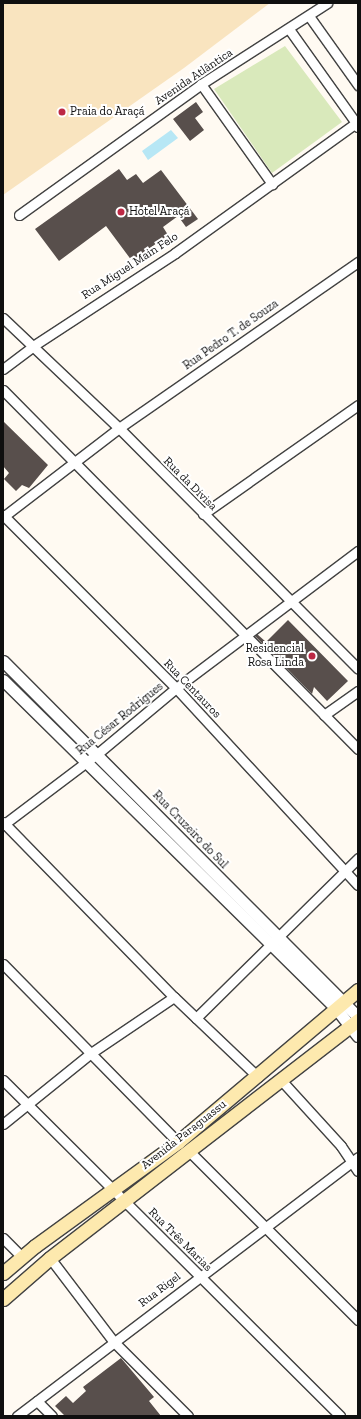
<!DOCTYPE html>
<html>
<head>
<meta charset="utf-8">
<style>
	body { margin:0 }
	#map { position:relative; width:361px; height:1419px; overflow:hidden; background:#fffaf2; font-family:"Zilla Slab",serif }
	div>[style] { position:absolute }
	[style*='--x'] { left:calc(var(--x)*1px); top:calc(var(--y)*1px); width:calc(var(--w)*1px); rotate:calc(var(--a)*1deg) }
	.green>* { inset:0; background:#d9e9bb }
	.sand>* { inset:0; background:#f9e4bf }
	.water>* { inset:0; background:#b7e7f5 }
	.building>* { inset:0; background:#584f4c }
	.roads { filter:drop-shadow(1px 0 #424242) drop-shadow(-1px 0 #424242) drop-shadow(0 1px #424242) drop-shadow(0 -1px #424242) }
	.minor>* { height:9px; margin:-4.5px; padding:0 4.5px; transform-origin:4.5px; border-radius:4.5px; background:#fff }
	.tertiary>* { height:11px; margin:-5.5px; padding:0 5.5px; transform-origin:5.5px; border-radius:5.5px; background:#fff }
	.secondary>* { height:13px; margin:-6.5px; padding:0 6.5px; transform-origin:6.5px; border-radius:6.5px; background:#fde9ae }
	.dots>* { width:11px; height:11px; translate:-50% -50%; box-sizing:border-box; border:2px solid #fff; border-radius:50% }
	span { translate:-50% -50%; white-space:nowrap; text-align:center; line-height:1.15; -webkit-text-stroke:4px #fff; paint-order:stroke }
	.street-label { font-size:12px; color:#0f0f0f }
	.poi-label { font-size:12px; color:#0f0f0f }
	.left { translate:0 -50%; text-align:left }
	.right { translate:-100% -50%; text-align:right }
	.frame { position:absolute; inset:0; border:4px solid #0f0f0f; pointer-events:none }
</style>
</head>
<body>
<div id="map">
	<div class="green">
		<i style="clip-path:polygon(285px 46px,342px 122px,272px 173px,214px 89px)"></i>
	</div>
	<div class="sand">
		<i style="clip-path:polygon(3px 3px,270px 3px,184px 68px,3px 195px)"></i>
	</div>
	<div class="water">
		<i style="clip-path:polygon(171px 130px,178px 138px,148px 160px,142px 151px)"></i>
	</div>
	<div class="building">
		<i style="clip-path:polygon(196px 102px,203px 112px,195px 118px,204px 130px,190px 141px,173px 119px)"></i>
		<i style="clip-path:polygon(119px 169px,127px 180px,136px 174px,143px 183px,161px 170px,198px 219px,186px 227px,178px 216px,163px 227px,168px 235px,132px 261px,106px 226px,59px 261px,35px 229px)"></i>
		<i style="clip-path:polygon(3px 421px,48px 465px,29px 488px,22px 485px,16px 491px,4px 479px,9px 473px,3px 466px)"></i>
		<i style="clip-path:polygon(288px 620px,348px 681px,327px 701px,314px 687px,312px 694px,255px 636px,257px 634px,266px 642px)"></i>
		<i style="clip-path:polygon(121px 1358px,154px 1397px,149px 1401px,161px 1416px,65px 1416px,55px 1406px,66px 1396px,73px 1403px,86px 1391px,83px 1387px)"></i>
	</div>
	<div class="roads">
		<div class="minor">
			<i style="--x:309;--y:16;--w:85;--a:54.6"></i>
			<i style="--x:201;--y:84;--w:123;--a:54.6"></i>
			<i style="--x:19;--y:215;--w:224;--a:-35.7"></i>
			<i style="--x:201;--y:84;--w:150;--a:-32.7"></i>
			<i style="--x:3;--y:318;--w:160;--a:43.5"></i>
			<i style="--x:119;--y:428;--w:339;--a:45.2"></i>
			<i style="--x:3;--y:369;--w:38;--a:-37"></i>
			<i style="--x:33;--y:346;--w:170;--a:-33.2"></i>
			<i style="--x:175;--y:253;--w:223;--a:-35.7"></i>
			<i style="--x:356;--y:123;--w:115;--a:-125.5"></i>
			<i style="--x:3;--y:390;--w:505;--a:45.32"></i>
			<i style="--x:203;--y:514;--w:189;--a:-35.1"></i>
			<i style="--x:3;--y:515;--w:245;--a:45"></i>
			<i style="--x:176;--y:688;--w:268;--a:47.3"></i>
			<i style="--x:3;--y:517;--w:146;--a:-37.5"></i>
			<i style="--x:119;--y:428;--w:291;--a:-34.8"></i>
			<i style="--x:324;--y:715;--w:42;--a:-35.2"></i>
			<i style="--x:3;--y:822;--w:245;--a:45.7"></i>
			<i style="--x:174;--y:997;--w:116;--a:43.6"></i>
			<i style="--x:3;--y:825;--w:118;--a:-37.1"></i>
			<i style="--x:97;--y:754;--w:103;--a:-39.9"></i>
			<i style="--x:176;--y:688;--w:228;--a:-37"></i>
			<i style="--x:3;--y:964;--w:250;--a:45.5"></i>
			<i style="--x:196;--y:1018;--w:228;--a:-44.6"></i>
			<i style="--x:3;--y:1080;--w:476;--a:44.9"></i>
			<i style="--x:281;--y:1080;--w:89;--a:47.7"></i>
			<i style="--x:341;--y:1146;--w:30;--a:56"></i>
			<i style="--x:3;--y:1124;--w:113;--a:-38.9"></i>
			<i style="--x:91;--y:1053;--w:100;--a:-34"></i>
			<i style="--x:190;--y:1152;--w:238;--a:45"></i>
			<i style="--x:3;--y:1238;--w:27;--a:45"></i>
			<i style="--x:50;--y:1258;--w:104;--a:52.8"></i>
			<i style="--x:113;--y:1341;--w:106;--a:45"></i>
			<i style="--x:37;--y:1401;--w:21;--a:45"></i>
			<i style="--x:17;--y:1416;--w:428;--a:-37.2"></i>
		</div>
		<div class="tertiary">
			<i style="--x:358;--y:122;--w:4;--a:90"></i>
			<i style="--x:3;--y:661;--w:503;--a:45.08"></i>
			<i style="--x:3;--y:680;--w:466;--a:44.6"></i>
			<i style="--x:335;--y:1007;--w:37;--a:52"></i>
		</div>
		<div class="secondary">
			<i style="--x:3;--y:1273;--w:42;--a:-40.2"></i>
			<i style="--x:35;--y:1246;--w:177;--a:-36"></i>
			<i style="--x:178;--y:1142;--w:236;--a:-40.2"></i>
			<i style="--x:3;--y:1299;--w:62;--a:-41.1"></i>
			<i style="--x:50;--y:1258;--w:389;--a:-37.7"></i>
		</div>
	</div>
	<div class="dots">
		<i style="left:62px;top:112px;background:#bd2945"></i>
		<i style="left:121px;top:212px;background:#bd2945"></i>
		<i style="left:312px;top:656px;background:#bd2945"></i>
	</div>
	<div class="street-label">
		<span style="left:194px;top:77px;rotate:-34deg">Avenida Atlântica</span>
		<span style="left:130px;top:266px;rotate:-33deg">Rua Miguel Main Felo</span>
		<span style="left:231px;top:335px;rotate:-35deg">Rua Pedro T. de Souza</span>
		<span style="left:190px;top:484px;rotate:45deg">Rua da Divisa</span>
		<span style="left:192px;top:689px;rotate:46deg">Rua Centauros</span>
		<span style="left:120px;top:719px;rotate:-39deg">Rua César Rodrigues</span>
		<span style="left:190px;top:830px;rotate:46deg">Rua Cruzeiro do Sul</span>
		<span style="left:184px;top:1135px;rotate:-38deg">Avenida Paraguassu</span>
		<span style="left:180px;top:1240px;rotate:45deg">Rua Três Marias</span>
		<span style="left:160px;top:1290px;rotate:-37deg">Rua Rigel</span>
	</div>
	<div class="poi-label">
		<span class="left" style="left:70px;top:112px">Praia do Araçá</span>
		<span class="left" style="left:129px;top:212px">Hotel Araçá</span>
		<span class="right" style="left:304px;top:656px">Residencial<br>Rosa Linda</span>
	</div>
	<div class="frame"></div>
</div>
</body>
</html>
